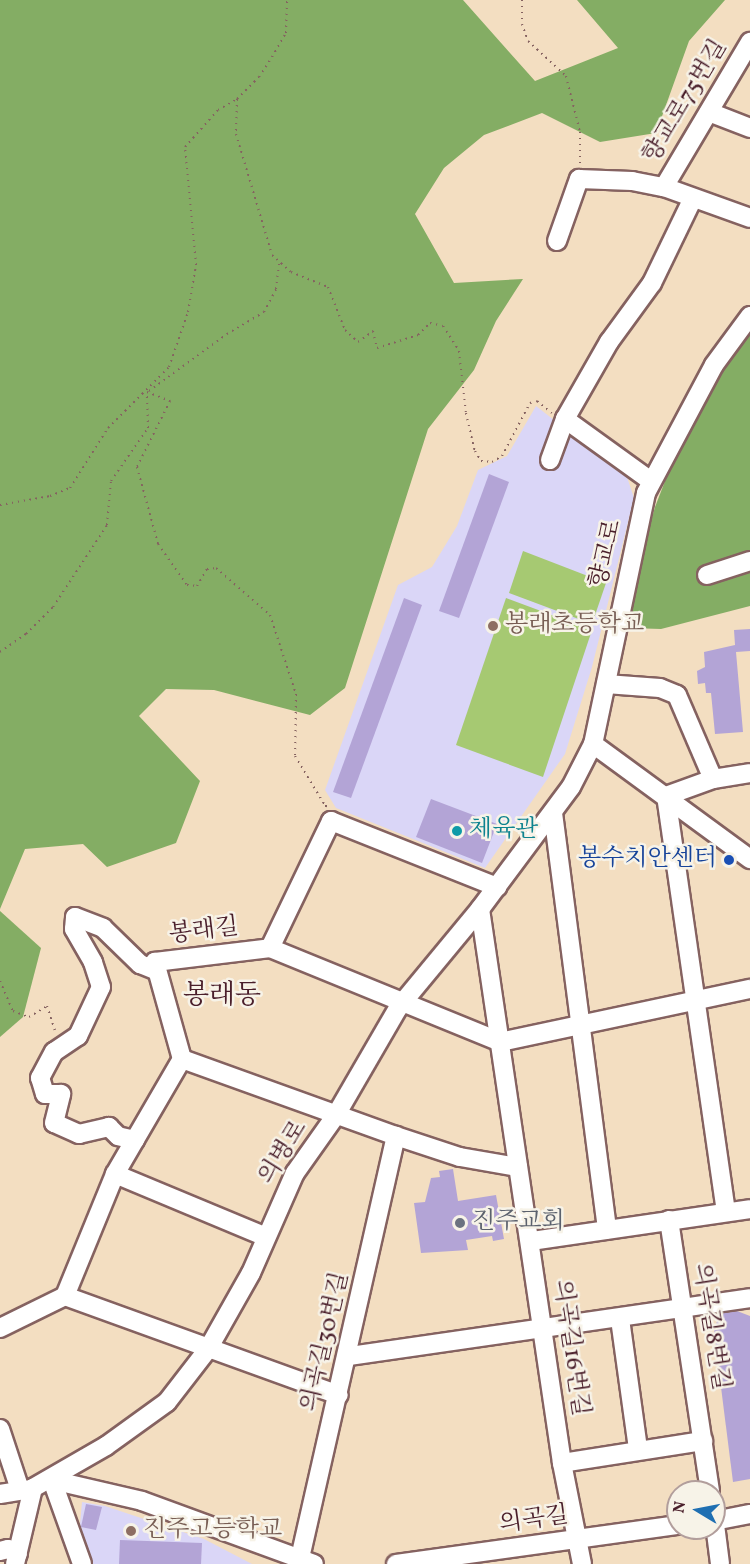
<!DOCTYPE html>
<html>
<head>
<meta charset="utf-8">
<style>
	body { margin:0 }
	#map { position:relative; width:750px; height:1564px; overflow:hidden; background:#f3dec1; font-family:Vollkorn,"Noto Serif KR",serif }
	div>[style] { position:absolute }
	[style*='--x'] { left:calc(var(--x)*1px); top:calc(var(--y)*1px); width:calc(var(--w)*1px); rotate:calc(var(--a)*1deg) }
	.built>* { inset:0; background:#dad6f7 }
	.green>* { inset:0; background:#a6c972 }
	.forest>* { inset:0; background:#84ad64 }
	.building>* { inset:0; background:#b3a4d6 }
	.path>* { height:2px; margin-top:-1px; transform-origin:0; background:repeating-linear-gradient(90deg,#856260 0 1.5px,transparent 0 6px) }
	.roads { filter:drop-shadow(2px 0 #856260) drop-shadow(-2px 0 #856260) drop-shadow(0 2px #856260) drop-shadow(0 -2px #856260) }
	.minor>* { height:18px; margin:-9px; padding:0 9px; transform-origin:9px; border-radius:9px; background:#fff }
	.dots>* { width:16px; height:16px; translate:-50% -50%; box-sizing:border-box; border:3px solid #f7f3e8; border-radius:50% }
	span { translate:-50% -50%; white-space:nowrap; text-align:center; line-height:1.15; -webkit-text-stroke:5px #f7f3e8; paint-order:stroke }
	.street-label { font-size:24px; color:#4a1f2b }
	.education-label { font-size:24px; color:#785e54 }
	.left { translate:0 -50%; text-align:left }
	.culture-label { font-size:24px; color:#0d838f }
	.transit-label { font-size:24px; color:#164399 }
	.right { translate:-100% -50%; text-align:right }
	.worship-label { font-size:24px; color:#5b616d }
	.quarter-label { font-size:27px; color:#4a1f2b }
	.north { position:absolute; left:666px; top:1480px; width:60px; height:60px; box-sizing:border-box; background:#f7f3e8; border:2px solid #b29e9c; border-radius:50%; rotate:280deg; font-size:16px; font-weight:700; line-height:24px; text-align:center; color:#4a1f2b }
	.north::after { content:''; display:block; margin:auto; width:21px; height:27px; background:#1f6fb2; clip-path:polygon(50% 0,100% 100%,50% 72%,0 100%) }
</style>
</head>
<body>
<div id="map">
	<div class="built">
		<i style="clip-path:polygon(536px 406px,627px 477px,634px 498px,592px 667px,565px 754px,485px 868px,336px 808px,325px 790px,398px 585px,432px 567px,457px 526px,478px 470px,507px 456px)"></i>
		<i style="clip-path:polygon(82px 1502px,105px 1506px,204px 1539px,252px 1564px,85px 1564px,80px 1524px)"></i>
	</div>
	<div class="green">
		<i style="clip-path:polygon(523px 551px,606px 583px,592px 624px,509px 593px)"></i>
		<i style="clip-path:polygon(506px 598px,592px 630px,543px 777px,456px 745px)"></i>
	</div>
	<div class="forest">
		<i style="clip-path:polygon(0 0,463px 0,535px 81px,618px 48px,577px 0,725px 0,689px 41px,656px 133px,600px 142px,542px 113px,484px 135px,444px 168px,415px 214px,454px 283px,523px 279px,496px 321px,474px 370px,428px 429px,345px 688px,310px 715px,214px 690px,166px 689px,139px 716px,200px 781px,176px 843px,107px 867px,83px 844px,25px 849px,0 909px)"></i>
		<i style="clip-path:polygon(750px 324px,750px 606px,661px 629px,629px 628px,630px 594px,655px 507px,674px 458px,716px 378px)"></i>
		<i style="clip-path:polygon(0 911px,41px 948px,23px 1017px,0 1037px)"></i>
	</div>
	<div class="building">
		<i style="clip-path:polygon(489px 474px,509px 482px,459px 618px,439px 611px)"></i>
		<i style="clip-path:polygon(404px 598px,422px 605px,351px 798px,333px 792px)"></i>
		<i style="clip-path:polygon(750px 629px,750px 651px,736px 652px,743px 732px,715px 734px,711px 693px,706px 693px,705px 683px,698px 684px,697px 671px,705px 667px,704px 652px,735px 645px,734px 630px)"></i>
		<i style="clip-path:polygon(431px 799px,497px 824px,482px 863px,416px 837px)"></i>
		<i style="clip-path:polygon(453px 1169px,458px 1201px,496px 1195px,504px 1239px,493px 1241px,492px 1236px,466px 1240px,468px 1250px,421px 1253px,414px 1203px,425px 1202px,431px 1178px,440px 1177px,439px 1171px)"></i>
		<i style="clip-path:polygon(737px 1311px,750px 1316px,750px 1479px,733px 1482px,714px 1332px,719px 1314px)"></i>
		<i style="clip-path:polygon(86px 1504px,102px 1507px,96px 1530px,81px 1527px)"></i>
		<i style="clip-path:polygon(120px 1540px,202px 1543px,201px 1564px,119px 1564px)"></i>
	</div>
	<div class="path">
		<i style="--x:522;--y:0;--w:24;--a:90"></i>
		<i style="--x:522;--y:24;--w:18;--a:71"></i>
		<i style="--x:528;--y:41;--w:52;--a:42.6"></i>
		<i style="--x:566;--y:76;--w:58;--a:76"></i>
		<i style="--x:580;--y:132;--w:31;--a:90"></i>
		<i style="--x:237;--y:99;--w:35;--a:92"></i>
		<i style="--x:236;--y:134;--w:126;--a:73.4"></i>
		<i style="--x:272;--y:255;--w:25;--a:42"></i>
		<i style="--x:291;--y:272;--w:40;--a:22"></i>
		<i style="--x:328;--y:287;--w:46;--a:68.4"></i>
		<i style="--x:345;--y:330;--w:18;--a:43"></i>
		<i style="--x:358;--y:342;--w:19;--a:-36"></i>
		<i style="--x:373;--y:331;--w:17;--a:77"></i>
		<i style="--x:377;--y:348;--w:43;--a:-17.6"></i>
		<i style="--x:418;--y:335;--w:17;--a:-45"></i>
		<i style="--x:430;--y:323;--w:13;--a:13"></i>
		<i style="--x:443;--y:326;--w:30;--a:57"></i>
		<i style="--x:459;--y:351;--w:62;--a:83.6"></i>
		<i style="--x:466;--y:413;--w:39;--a:77"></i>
		<i style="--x:475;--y:451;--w:12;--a:59"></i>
		<i style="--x:481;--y:461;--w:11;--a:5"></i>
		<i style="--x:492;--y:462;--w:12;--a:-31"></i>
		<i style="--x:502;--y:456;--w:60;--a:-62.2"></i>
		<i style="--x:530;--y:403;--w:7;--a:-16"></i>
		<i style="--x:537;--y:401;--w:19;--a:39"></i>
		<i style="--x:149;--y:391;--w:97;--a:-36.2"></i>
		<i style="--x:227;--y:334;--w:43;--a:-30.7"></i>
		<i style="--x:264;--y:312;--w:26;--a:-62"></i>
		<i style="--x:276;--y:289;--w:26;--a:-83"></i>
		<i style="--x:147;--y:392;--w:25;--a:21"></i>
		<i style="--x:170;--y:401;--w:74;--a:116.6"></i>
		<i style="--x:137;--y:467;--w:80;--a:74.7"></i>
		<i style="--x:158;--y:544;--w:50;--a:54.7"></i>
		<i style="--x:187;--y:585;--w:10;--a:6"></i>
		<i style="--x:197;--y:586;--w:20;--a:-60"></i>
		<i style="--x:207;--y:569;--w:9;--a:-6"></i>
		<i style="--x:216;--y:568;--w:72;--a:41"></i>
		<i style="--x:270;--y:615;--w:83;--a:71.8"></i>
		<i style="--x:296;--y:694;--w:62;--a:90.9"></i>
		<i style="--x:295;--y:756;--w:60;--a:58.7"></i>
		<i style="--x:326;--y:807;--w:5;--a:-90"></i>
		<i style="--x:0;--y:505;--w:51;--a:-10.2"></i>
		<i style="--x:50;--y:496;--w:22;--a:-22"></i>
		<i style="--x:70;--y:488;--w:71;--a:-57.7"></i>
		<i style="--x:108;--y:428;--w:86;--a:-45"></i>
		<i style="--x:169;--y:367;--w:58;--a:-70.9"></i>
		<i style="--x:188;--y:312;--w:48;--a:-80.3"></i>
		<i style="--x:196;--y:265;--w:119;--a:-95.3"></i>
		<i style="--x:185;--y:147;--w:50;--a:-48.3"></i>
		<i style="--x:218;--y:110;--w:22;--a:-30"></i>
		<i style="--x:237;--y:99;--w:31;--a:-45"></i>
		<i style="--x:259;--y:77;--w:24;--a:-57"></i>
		<i style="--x:272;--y:57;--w:28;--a:-60"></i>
		<i style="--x:286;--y:33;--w:33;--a:-88"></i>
		<i style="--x:0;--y:652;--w:32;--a:-35"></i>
		<i style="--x:26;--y:634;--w:38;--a:-45"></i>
		<i style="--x:53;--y:607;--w:98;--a:-56.6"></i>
		<i style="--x:107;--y:525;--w:44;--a:-84.8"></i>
		<i style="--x:111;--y:481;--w:65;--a:-55.1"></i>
		<i style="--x:148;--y:428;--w:35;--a:-92"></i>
		<i style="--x:0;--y:981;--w:33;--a:67"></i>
		<i style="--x:13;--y:1011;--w:17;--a:21"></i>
		<i style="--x:29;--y:1017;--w:21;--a:-31"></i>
		<i style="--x:47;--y:1006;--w:29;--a:72"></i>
	</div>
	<div class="roads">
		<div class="minor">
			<i style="--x:709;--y:112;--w:44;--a:21.3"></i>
			<i style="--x:664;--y:187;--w:169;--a:-59.3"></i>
			<i style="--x:557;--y:241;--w:66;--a:-70.5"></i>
			<i style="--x:579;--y:179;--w:53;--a:2.2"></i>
			<i style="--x:632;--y:181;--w:33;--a:11"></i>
			<i style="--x:664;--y:187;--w:91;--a:19.8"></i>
			<i style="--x:750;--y:316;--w:61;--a:126.3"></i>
			<i style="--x:714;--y:365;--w:145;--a:118"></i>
			<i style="--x:646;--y:493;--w:257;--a:101.9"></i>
			<i style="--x:593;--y:744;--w:195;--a:36.2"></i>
			<i style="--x:565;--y:419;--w:106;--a:35.8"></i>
			<i style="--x:550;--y:460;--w:44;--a:-69.9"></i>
			<i style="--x:565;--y:419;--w:89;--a:-60.3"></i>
			<i style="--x:609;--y:342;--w:73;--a:-53.9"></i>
			<i style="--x:652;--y:283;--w:94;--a:-64.2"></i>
			<i style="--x:707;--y:575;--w:45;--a:-18"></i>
			<i style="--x:606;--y:684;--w:54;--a:4.2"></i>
			<i style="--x:660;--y:688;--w:18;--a:22"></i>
			<i style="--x:677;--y:695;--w:91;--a:66.8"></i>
			<i style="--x:553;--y:813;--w:420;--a:82.6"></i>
			<i style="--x:480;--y:909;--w:560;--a:81.58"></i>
			<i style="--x:562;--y:1463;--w:103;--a:78.8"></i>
			<i style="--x:270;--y:948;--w:141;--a:-64.3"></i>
			<i style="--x:331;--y:821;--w:179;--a:21.7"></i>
			<i style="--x:500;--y:1042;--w:256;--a:-12"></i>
			<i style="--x:182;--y:1059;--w:227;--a:19.8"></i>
			<i style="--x:396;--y:1136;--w:67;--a:18.2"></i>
			<i style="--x:460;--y:1157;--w:59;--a:9.8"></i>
			<i style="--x:135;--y:1140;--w:17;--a:-167"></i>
			<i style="--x:118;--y:1136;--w:13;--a:-135"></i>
			<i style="--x:109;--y:1127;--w:31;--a:167"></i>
			<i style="--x:79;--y:1134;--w:27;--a:-156"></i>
			<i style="--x:54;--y:1123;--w:30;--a:-76"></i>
			<i style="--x:61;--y:1094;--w:16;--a:180"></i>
			<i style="--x:45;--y:1094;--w:17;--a:-107"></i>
			<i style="--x:40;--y:1078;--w:30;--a:-62"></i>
			<i style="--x:54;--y:1052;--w:29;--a:-34"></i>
			<i style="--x:78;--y:1036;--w:54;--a:-64.9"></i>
			<i style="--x:101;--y:987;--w:26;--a:-108"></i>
			<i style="--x:93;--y:962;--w:38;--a:-120"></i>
			<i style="--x:74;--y:929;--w:12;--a:-85"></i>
			<i style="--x:75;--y:917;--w:30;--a:21"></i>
			<i style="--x:103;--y:928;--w:52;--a:44.2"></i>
			<i style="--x:140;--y:964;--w:18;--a:22"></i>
			<i style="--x:115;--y:1174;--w:161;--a:22.6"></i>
			<i style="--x:726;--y:1212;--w:420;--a:-98.2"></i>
			<i style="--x:666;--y:796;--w:50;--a:-19.9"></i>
			<i style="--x:713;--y:779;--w:37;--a:-9"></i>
			<i style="--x:669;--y:1220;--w:275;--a:81.4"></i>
			<i style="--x:531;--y:1241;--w:221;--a:-8.3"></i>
			<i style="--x:65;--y:1296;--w:291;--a:19.9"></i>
			<i style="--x:620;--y:1319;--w:131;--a:82.1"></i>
			<i style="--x:0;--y:1328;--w:72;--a:-26.2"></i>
			<i style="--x:65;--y:1296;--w:132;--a:-67.7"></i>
			<i style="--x:115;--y:1174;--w:133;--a:-59.8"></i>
			<i style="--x:182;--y:1059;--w:101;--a:-105.6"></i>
			<i style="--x:155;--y:962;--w:116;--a:-6.9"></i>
			<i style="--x:270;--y:948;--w:248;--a:22.2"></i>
			<i style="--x:349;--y:1356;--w:405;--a:-8.2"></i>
			<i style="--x:0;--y:1429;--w:64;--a:71.8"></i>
			<i style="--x:562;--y:1463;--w:143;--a:-8.9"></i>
			<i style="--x:52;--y:1480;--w:92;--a:13.1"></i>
			<i style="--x:142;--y:1501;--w:183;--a:20.1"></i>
			<i style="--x:52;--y:1480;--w:89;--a:70.3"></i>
			<i style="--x:0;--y:1494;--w:31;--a:-9"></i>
			<i style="--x:714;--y:1517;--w:47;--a:82.7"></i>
			<i style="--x:714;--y:1521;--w:37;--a:-11"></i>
			<i style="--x:0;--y:1551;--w:8;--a:-14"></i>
			<i style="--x:8;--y:1549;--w:11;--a:27"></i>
			<i style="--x:300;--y:1558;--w:433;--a:-77.2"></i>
			<i style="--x:15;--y:1564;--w:78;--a:-76.7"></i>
			<i style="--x:33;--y:1488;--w:84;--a:-29.9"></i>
			<i style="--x:106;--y:1446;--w:75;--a:-35.8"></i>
			<i style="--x:167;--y:1402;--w:67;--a:-52.3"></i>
			<i style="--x:208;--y:1349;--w:87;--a:-60.5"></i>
			<i style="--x:251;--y:1273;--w:109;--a:-66.3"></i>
			<i style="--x:295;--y:1173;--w:71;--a:-54.7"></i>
			<i style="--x:336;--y:1115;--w:124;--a:-59.9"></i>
			<i style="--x:398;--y:1008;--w:129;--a:-50.4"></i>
			<i style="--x:480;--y:909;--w:152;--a:-53.3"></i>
			<i style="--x:571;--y:787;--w:48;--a:-62.9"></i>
			<i style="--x:396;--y:1564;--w:285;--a:-7.9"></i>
		</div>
	</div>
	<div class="dots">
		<i style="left:493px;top:626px;background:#8d6e63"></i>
		<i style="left:457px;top:831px;background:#0f9aa8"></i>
		<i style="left:729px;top:860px;background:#1a4fb4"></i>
		<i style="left:460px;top:1223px;background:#6b7280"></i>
		<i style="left:131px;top:1531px;background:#8d6e63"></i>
	</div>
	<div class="street-label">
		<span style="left:686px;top:102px;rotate:-59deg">향교로75번길</span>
		<span style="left:607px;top:554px;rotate:-77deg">향교로</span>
		<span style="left:204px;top:932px;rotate:-7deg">봉래길</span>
		<span style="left:284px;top:1153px;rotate:-58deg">의병로</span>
		<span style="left:710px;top:1327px;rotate:81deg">의곡길8번길</span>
		<span style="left:326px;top:1342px;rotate:-77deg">의곡길30번길</span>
		<span style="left:570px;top:1348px;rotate:82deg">의곡길16번길</span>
		<span style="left:534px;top:1521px;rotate:-8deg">의곡길</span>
	</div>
	<div class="education-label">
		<span class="left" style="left:505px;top:626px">봉래초등학교</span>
		<span class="left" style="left:143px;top:1531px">진주고등학교</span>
	</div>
	<div class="culture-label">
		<span class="left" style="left:469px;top:831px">체육관</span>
	</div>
	<div class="transit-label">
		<span class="right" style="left:717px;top:860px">봉수치안센터</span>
	</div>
	<div class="worship-label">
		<span class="left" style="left:472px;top:1223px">진주교회</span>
	</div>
	<div class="quarter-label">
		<span style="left:222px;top:997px">봉래동</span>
	</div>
	<div class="north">N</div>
</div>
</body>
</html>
